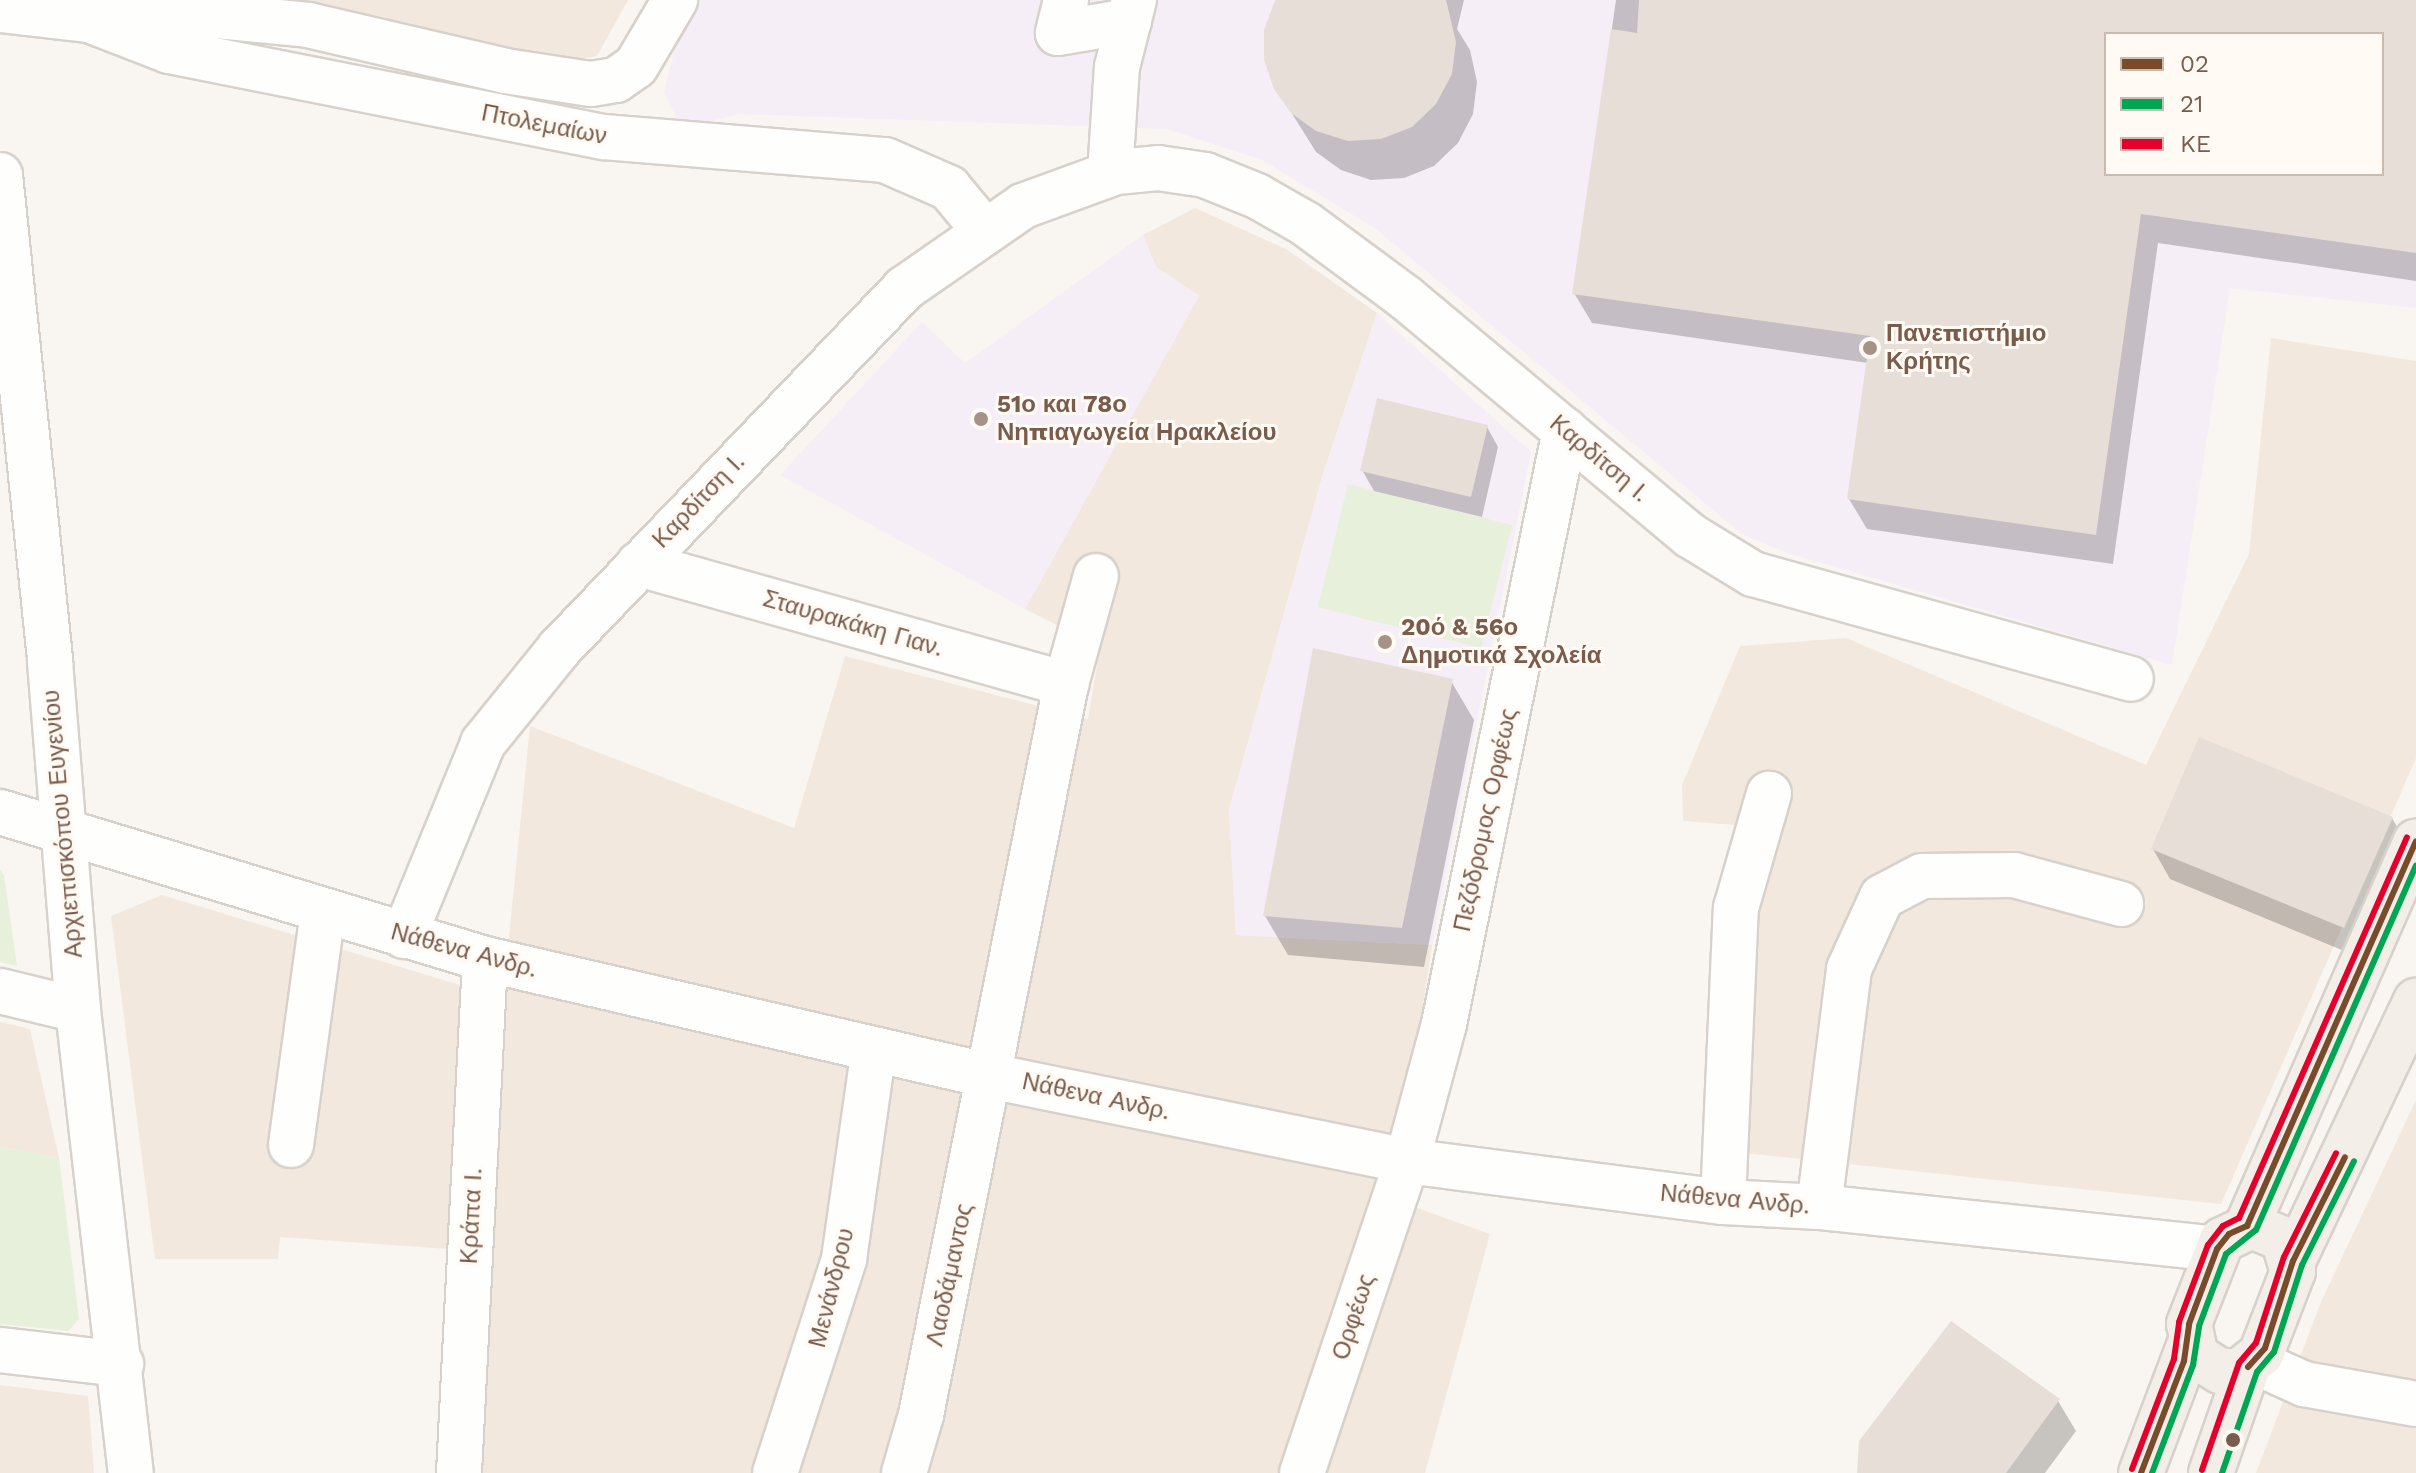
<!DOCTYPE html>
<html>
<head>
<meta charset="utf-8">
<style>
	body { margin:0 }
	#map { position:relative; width:2416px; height:1473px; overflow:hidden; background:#f9f5f0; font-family:"Work Sans",sans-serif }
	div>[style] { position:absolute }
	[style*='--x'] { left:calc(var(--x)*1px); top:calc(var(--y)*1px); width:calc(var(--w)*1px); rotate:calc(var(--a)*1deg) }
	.residential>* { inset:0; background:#f2e8de }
	.education>* { inset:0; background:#f6eef6 }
	.green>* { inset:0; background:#e7f0db }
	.shadow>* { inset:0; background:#0003 }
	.building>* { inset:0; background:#e6ded7 }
	.roads { filter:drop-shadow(2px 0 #d7d1cb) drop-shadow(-2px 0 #d7d1cb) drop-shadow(0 2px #d7d1cb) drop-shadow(0 -2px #d7d1cb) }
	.minor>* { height:44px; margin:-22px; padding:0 22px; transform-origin:22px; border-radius:22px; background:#fefefd }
	.tertiary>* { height:44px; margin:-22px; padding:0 22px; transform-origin:22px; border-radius:22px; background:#fefefd }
	.primary>* { height:44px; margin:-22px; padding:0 22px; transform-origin:22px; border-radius:22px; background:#f3eee8 }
	.bus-1>* { height:6px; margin:-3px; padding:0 3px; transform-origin:3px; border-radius:3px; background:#7a4b2a }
	.bus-2>* { height:6px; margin:-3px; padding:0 3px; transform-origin:3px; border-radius:3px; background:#00a651 }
	.bus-3>* { height:6px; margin:-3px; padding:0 3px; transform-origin:3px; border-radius:3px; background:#e4002b }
	.dots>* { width:22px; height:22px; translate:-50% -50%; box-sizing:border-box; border:4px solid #fffaf3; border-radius:50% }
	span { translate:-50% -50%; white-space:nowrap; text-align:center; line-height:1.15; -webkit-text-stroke:6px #fffaf3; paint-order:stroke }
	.street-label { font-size:24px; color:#7a5c4d }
	.poi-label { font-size:24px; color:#7a5c4d; font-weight:700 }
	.left { translate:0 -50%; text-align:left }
	.legend { position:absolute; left:2104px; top:32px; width:280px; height:144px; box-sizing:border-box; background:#fffaf3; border:2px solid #cabbb1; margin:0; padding:10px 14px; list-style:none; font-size:24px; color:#7a5c4d }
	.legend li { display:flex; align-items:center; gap:16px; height:40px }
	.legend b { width:40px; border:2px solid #cabbb1 }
</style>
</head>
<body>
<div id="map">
	<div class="residential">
		<i style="clip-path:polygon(287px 0,628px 0,597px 56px,555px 64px,378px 16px)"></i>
		<i style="clip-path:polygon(1195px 208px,1286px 249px,1377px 313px,1323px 474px,1229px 810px,1236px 935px,1432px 945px,1415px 1061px,1375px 1193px,1490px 1234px,1425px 1473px,476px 1473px,490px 1252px,280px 1237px,278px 1259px,155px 1259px,111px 916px,162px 895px,503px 998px,530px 726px,794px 828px,845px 656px,1088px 719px,1100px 647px,1025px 609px,1198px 296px,1156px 267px,1143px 235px)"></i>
		<i style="clip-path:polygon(2271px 338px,2416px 361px,2416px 758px,2221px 1204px,1717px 1150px,1750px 826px,1683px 821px,1682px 785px,1740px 646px,1846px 638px,2146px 765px,2249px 554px)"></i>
		<i style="clip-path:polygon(0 1022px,30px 1029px,59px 1158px,0 1147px)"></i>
		<i style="clip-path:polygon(2416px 1100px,2416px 1473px,2256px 1473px,2321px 1302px)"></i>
		<i style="clip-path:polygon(0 1385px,88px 1396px,94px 1473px,0 1473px)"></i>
	</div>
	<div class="education">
		<i style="clip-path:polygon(evenodd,701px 0,2416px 0,2416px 308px,2230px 288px,2172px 665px,1787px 553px,1742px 534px,1376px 229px,1262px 160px,1167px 129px,739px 114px,682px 128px,664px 92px,679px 32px,701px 0,2106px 34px,2382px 34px,2382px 174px,2106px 174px,2106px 34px)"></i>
		<i style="clip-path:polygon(1143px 235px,1156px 267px,1199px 296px,1025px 609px,780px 475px,922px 322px,965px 363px)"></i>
		<i style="clip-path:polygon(1377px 313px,1531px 452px,1432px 945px,1236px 935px,1229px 810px,1323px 474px)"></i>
	</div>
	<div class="green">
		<i style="clip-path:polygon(1348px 484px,1512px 525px,1481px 648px,1318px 607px)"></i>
		<i style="clip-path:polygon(0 870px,4px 875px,17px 966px,0 962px)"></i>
		<i style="clip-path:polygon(0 1147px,59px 1158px,79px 1319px,68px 1331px,0 1324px)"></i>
	</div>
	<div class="shadow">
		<i style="clip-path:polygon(1278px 0,1464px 0,1457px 29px,1470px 50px,1477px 82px,1473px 114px,1458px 143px,1434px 166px,1404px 178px,1371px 180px,1341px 170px,1316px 152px,1276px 88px)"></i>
		<i style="clip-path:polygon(evenodd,1616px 0,2416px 0,2416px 281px,2158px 243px,2113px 564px,1867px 529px,1849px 499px,1868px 363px,1592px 323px,1574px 293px,1616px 0,2106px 34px,2382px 34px,2382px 174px,2106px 174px,2106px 34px)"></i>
		<i style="clip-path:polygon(1487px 427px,1498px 447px,1482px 517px,1374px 491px,1362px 470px)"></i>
		<i style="clip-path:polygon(1451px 681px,1474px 720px,1424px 967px,1288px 955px,1265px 916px)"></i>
		<i style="clip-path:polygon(2392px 818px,2410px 849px,2361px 958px,2170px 879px,2153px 849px)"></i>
		<i style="clip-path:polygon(2058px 1401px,2076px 1431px,2045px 1473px,1859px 1473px)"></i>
	</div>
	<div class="building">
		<i style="clip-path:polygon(1275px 0,1446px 0,1456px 42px,1452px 74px,1436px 104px,1412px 127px,1381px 139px,1348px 141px,1316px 131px,1291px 113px,1274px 89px,1264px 60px,1264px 30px)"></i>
		<i style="clip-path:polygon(evenodd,1639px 0,2416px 0,2416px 253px,2141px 214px,2096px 535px,1847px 499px,1870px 336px,1572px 294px,1611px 29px,1637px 33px,1639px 0,2106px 34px,2382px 34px,2382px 174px,2106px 174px,2106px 34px)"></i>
		<i style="clip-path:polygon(1377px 398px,1488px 425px,1471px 497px,1360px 471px)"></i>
		<i style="clip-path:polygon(1313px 648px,1453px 679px,1402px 928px,1263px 916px)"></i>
		<i style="clip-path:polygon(2199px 737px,2393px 817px,2344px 928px,2151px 849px)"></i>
		<i style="clip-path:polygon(1951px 1321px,2060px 1399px,2006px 1473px,1857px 1473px,1859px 1441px)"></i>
	</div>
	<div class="roads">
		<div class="minor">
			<i style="--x:1066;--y:0;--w:34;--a:104"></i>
			<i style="--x:1058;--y:33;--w:72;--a:-9.6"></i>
			<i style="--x:0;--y:10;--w:90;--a:6.4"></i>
			<i style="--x:89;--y:20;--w:86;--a:21.2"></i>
			<i style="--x:169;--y:51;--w:443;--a:11.2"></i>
			<i style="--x:604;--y:137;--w:282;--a:4.7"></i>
			<i style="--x:885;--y:160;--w:70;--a:23.6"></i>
			<i style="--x:949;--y:188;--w:53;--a:50.3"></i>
			<i style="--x:99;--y:19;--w:77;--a:-5.2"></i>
			<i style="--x:176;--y:12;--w:133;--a:5.6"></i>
			<i style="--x:308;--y:25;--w:202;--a:13.1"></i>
			<i style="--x:505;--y:71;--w:87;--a:8.6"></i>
			<i style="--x:591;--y:84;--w:25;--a:-9"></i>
			<i style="--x:616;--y:80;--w:24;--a:-35"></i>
			<i style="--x:636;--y:66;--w:77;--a:-59.4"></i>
			<i style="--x:1110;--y:174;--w:107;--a:-86.3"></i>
			<i style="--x:1117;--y:67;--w:69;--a:-75.8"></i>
			<i style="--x:639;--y:564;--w:444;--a:15.7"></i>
			<i style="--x:404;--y:936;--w:209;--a:-67.7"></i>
			<i style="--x:483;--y:743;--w:121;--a:-51"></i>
			<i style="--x:559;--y:649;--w:500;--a:-46.22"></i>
			<i style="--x:905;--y:288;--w:144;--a:-34.8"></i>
			<i style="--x:1023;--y:206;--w:99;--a:-20.1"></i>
			<i style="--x:1116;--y:172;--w:42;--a:-5.4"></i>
			<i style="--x:1158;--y:168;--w:48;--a:8.5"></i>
			<i style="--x:1205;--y:175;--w:56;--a:22"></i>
			<i style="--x:1257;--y:196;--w:56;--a:29.7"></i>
			<i style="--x:1306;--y:224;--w:124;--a:36.5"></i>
			<i style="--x:1406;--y:298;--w:371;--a:39.9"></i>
			<i style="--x:1691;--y:536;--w:73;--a:31.5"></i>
			<i style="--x:1753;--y:574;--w:392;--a:15.5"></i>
			<i style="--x:0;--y:991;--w:80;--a:13.7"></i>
			<i style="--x:291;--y:1145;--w:236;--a:-82.2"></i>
			<i style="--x:1723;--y:1202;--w:294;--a:-87.5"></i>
			<i style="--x:1736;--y:908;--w:119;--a:-73.9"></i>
			<i style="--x:1819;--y:1207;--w:240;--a:-82.8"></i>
			<i style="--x:1849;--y:969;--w:79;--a:-65.4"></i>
			<i style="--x:1882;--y:897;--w:45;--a:-27.7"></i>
			<i style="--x:1922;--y:876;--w:92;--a:-0.6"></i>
			<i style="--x:2014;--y:875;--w:111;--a:15.2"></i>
			<i style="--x:0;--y:1350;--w:122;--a:6.6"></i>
			<i style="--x:2255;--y:1362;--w:54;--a:24.2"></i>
			<i style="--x:2304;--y:1384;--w:114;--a:10.1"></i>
			<i style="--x:459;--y:1473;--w:515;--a:-87.1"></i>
			<i style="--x:775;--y:1473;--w:225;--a:-72.1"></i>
			<i style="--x:844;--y:1259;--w:212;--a:-81.9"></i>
			<i style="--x:904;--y:1473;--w:60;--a:-73.7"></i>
			<i style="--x:921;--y:1415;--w:745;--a:-78.78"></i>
			<i style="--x:1066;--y:684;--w:112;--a:-74.5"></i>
			<i style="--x:1302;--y:1473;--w:329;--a:-71.4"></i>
			<i style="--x:1407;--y:1161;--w:142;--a:-74.9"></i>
			<i style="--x:1444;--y:1024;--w:606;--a:-78.49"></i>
		</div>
		<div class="tertiary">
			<i style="--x:0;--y:175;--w:490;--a:84.1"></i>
			<i style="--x:50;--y:662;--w:349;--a:85.4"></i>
			<i style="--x:78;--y:1010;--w:466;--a:83.5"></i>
			<i style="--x:0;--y:812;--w:507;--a:16.86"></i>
			<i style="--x:485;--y:959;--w:518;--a:13.04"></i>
			<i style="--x:990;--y:1076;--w:426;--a:11.5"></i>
			<i style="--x:1407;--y:1161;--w:319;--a:7.4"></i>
			<i style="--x:1723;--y:1202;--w:96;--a:3"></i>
			<i style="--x:1819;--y:1207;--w:400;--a:6"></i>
		</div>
		<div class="primary">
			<i style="--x:2247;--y:1226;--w:420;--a:-66.3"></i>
			<i style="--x:2252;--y:1226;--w:34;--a:23"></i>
			<i style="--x:2283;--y:1239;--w:34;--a:73"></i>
			<i style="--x:2293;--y:1271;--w:89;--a:111.1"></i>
			<i style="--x:2261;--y:1354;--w:28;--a:142"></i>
			<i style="--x:2239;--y:1371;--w:19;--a:180"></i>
			<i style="--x:2220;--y:1371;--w:28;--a:-148"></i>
			<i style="--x:2196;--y:1356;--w:33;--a:-102"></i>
			<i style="--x:2189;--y:1324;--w:90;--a:-68.6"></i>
			<i style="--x:2222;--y:1240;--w:33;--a:-25"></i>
			<i style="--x:2293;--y:1261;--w:288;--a:-64.7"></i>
			<i style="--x:2141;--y:1473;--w:139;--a:-69.3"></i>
			<i style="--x:2211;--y:1473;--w:112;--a:-70.8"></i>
		</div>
	</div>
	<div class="bus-1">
		<i style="--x:2247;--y:1226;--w:420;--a:-66.3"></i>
		<i style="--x:2248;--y:1367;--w:25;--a:-48"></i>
		<i style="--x:2265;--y:1348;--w:91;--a:-72.2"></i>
		<i style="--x:2293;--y:1261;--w:116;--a:-63.4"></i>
		<i style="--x:2141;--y:1473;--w:120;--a:-69"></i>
		<i style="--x:2184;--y:1361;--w:37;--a:-82"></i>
		<i style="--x:2189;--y:1324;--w:80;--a:-69.5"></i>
		<i style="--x:2217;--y:1249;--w:19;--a:-51"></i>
		<i style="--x:2229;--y:1234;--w:20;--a:-24"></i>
	</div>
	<div class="bus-2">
		<i style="--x:2152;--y:1473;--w:116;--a:-69.2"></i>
		<i style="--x:2193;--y:1365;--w:39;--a:-81"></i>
		<i style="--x:2199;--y:1326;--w:77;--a:-69.4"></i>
		<i style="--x:2226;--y:1254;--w:38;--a:-39"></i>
		<i style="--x:2256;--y:1230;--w:398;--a:-66.3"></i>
		<i style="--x:2222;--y:1473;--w:107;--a:-70.9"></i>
		<i style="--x:2257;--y:1372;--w:26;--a:-50"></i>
		<i style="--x:2274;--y:1352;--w:91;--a:-72.2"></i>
		<i style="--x:2302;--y:1265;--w:116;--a:-63.4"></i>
	</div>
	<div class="bus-3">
		<i style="--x:2132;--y:1469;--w:118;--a:-69.1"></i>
		<i style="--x:2174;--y:1359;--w:37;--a:-82"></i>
		<i style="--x:2179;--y:1322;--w:82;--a:-69.4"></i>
		<i style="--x:2208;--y:1245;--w:24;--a:-52"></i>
		<i style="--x:2223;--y:1226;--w:18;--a:-27"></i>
		<i style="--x:2239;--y:1218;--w:416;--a:-66.2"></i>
		<i style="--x:2202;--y:1470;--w:113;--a:-70.9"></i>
		<i style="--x:2239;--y:1363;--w:26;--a:-50"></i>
		<i style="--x:2256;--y:1343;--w:90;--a:-72"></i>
		<i style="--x:2284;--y:1257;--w:116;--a:-63.4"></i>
	</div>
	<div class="dots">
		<i style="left:1870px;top:348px;background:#a69286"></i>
		<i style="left:981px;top:419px;background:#a69286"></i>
		<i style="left:1385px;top:642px;background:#a69286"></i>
		<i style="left:2233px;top:1440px;background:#7a5c4d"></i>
	</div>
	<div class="street-label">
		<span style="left:544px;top:125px;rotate:11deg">Πτολεμαίων</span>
		<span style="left:1599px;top:459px;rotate:40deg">Καρδίτση Ι.</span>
		<span style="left:699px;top:501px;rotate:-46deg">Καρδίτση Ι.</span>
		<span style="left:853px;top:624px;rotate:16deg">Σταυρακάκη Γιαν.</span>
		<span style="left:1486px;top:820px;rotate:-78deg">Πεζόδρομος Ορφέως</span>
		<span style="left:63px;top:824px;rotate:-95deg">Αρχιεπισκόπου Ευγενίου</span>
		<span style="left:464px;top:951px;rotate:15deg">Νάθενα Ανδρ.</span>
		<span style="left:1096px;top:1097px;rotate:12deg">Νάθενα Ανδρ.</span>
		<span style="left:1735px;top:1200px;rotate:5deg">Νάθενα Ανδρ.</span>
		<span style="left:472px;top:1216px;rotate:-87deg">Κράπα Ι.</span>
		<span style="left:950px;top:1275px;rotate:-78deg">Λαοδάμαντος</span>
		<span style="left:832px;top:1288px;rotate:-76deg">Μενάνδρου</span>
		<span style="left:1354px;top:1317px;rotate:-72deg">Ορφέως</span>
	</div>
	<div class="poi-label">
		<span class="left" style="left:1886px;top:348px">Πανεπιστήμιο<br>Κρήτης</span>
		<span class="left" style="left:997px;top:419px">51ο και 78ο<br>Νηπιαγωγεία Ηρακλείου</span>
		<span class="left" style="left:1401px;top:642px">20ό &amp; 56ο<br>Δημοτικά Σχολεία</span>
	</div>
	<ul class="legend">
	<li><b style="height:10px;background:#7a4b2a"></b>02</li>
	<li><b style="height:10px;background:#00a651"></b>21</li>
	<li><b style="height:10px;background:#e4002b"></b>KE</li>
	</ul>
</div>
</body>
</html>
